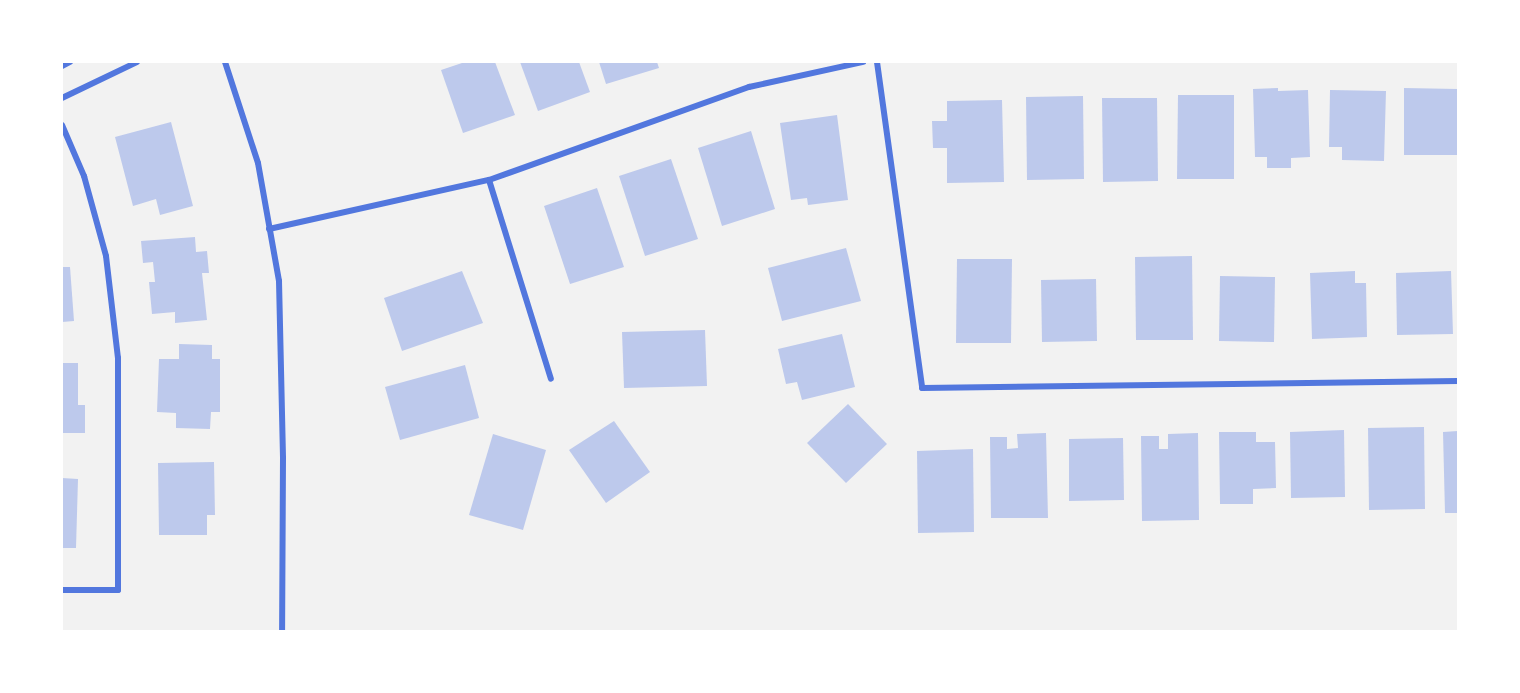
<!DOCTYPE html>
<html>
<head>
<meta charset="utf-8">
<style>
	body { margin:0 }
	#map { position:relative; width:1520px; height:693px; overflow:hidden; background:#f2f2f2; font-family:Arial,sans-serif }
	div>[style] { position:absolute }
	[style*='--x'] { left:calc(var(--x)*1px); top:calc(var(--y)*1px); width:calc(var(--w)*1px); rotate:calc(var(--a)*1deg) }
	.building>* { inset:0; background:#bdc9ec }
	.minor>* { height:6px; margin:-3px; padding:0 3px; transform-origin:3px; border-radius:3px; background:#5277de }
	span { translate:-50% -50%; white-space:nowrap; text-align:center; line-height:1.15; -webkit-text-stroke:6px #fff; paint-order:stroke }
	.frame { position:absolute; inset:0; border:63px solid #fff; pointer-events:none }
</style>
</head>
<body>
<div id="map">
	<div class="building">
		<i style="clip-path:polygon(465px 62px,495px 62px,515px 115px,463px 133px,441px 70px)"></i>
		<i style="clip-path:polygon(520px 62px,579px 62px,590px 92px,538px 111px)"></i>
		<i style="clip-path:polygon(599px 62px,657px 62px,659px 68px,606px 84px)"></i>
		<i style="clip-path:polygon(1278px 88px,1278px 91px,1308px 90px,1310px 157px,1291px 158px,1291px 168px,1267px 168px,1267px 157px,1255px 157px,1253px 89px)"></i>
		<i style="clip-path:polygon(1404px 88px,1458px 89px,1458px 155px,1404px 155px)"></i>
		<i style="clip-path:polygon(1330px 90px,1386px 91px,1384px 161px,1342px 160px,1342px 147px,1329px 147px)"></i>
		<i style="clip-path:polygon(1178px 95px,1234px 95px,1234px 179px,1177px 179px)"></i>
		<i style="clip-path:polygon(1083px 96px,1084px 179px,1027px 180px,1026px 97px)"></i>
		<i style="clip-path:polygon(1102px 98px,1157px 98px,1158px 181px,1103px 182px)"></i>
		<i style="clip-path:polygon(1002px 100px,1004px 182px,947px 183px,947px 148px,933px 148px,932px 121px,947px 121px,947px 101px)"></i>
		<i style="clip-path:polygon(837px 115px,848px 200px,808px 205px,807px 198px,791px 200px,780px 123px)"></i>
		<i style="clip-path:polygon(171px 122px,193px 206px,160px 215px,156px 199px,133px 206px,115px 137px)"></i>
		<i style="clip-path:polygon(751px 131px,775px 209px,722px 226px,698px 148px)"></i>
		<i style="clip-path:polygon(671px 159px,698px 239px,645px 256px,619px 176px)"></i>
		<i style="clip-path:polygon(597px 188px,624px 267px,570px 284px,544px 206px)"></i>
		<i style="clip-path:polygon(195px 237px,196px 252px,207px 251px,209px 273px,202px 273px,207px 320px,175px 323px,175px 312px,152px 314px,149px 282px,155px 282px,153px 262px,143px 263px,141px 241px)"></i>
		<i style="clip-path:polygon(846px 248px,861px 301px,782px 321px,768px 268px)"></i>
		<i style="clip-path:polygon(1192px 256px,1193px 340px,1136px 340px,1135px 257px)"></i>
		<i style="clip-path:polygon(957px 259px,1012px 259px,1011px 343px,956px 343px)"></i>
		<i style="clip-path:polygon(62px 267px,70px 267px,74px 321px,62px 322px)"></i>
		<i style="clip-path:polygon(462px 271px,483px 323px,402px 351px,384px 298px)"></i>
		<i style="clip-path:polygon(1355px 271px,1355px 283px,1366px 283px,1367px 337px,1312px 339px,1310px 273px)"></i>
		<i style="clip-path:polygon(1451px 271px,1453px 334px,1397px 335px,1396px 273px)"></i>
		<i style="clip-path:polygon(1220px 276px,1275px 277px,1274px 342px,1219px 341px)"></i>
		<i style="clip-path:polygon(1096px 279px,1097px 341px,1042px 342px,1041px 280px)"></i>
		<i style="clip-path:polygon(705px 330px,707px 386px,624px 388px,622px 332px)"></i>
		<i style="clip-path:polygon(842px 334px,855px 387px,802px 400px,797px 382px,786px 384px,778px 349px)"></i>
		<i style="clip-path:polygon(179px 344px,212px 345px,212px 359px,220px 359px,220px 412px,211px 412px,210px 429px,176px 428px,176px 413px,157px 412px,159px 359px,179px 359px)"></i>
		<i style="clip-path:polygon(62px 363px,78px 363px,78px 405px,85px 405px,85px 433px,62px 433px)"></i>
		<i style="clip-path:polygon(465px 365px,479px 418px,400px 440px,385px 387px)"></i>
		<i style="clip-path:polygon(848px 404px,887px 444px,846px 483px,807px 443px)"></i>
		<i style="clip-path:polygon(614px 421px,650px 472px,606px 503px,569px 450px)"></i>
		<i style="clip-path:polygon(1424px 427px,1425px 509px,1369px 510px,1368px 428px)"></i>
		<i style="clip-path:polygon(1344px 430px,1345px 497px,1291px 498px,1290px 432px)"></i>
		<i style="clip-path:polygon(1458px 431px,1458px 513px,1445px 513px,1443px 432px)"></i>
		<i style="clip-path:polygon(1219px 432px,1256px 432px,1256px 442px,1275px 442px,1276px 488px,1253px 489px,1253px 504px,1220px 504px)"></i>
		<i style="clip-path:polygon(1046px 433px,1048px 518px,991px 518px,990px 437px,1007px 437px,1007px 449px,1018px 448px,1017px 434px)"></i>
		<i style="clip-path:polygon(1198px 433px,1199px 520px,1142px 521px,1141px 436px,1159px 436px,1159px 449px,1168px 449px,1168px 434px)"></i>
		<i style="clip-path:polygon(493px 434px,546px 450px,523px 530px,469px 515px)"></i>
		<i style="clip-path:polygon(1123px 438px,1124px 500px,1069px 501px,1069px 439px)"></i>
		<i style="clip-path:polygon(973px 449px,974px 532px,918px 533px,917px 451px)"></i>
		<i style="clip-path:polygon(214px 462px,215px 515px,207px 515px,207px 535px,159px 535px,158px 463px)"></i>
		<i style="clip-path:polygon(62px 478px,78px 479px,76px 548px,62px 548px)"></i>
	</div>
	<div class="minor">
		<i style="--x:225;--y:62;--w:106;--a:71.9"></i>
		<i style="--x:258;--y:163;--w:120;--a:79.9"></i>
		<i style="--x:279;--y:281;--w:177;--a:88.7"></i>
		<i style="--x:283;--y:458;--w:174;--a:90.3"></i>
		<i style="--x:877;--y:62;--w:329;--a:82.1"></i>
		<i style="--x:922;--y:388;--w:536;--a:-0.75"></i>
		<i style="--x:62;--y:66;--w:9;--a:-27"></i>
		<i style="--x:62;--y:98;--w:83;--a:-25.6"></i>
		<i style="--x:62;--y:125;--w:56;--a:66.7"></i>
		<i style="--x:84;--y:176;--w:83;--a:74.6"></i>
		<i style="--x:106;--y:256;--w:103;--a:83.3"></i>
		<i style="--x:118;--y:358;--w:232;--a:90"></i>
		<i style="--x:118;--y:590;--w:56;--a:180"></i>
		<i style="--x:489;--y:180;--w:208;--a:72.7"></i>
		<i style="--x:269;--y:229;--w:225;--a:-12.6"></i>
		<i style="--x:489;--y:180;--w:276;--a:-19.7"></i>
		<i style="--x:749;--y:87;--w:117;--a:-12.4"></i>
	</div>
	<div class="frame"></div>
</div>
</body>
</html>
